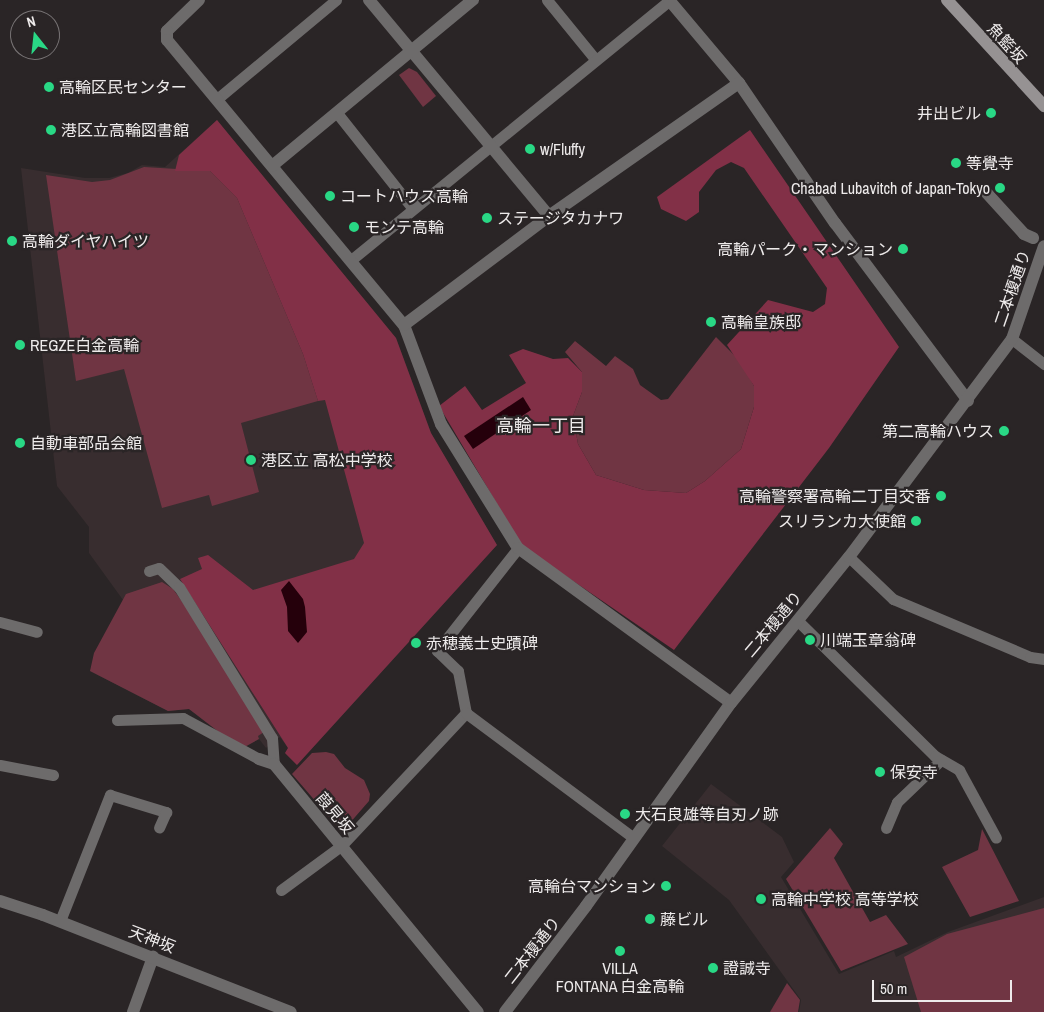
<!DOCTYPE html>
<html>
<head>
<meta charset="utf-8">
<style>
	body { margin:0 }
	#map { position:relative; width:1044px; height:1012px; overflow:hidden; background:#2a2526; font-family:"Archivo Narrow","Noto Sans JP",sans-serif }
	div>[style] { position:absolute }
	[style*='--x'] { left:calc(var(--x)*1px); top:calc(var(--y)*1px); width:calc(var(--w)*1px); rotate:calc(var(--a)*1deg) }
	.built>* { inset:0; background:#382d2f }
	.green>* { inset:0; background:#703543 }
	.forest>* { inset:0; background:#823047 }
	.water>* { inset:0; background:#25000b }
	.service>* { height:11px; margin:-5.5px; padding:0 5.5px; transform-origin:5.5px; border-radius:5.5px; background:#6d6b6b }
	.pedestrian>* { height:12px; margin:-6px; padding:0 6px; transform-origin:6px; border-radius:6px; background:#6d6b6b }
	.minor>* { height:12px; margin:-6px; padding:0 6px; transform-origin:6px; border-radius:6px; background:#6d6b6b }
	.tertiary>* { height:12px; margin:-6px; padding:0 6px; transform-origin:6px; border-radius:6px; background:#6d6b6b }
	.secondary>* { height:12px; margin:-6px; padding:0 6px; transform-origin:6px; border-radius:6px; background:#969293 }
	.dots>* { width:14px; height:14px; translate:-50% -50%; box-sizing:border-box; border:2px solid #2a2526; border-radius:50% }
	span { translate:-50% -50%; white-space:nowrap; text-align:center; line-height:1.15; -webkit-text-stroke:4.5px #2a2526; paint-order:stroke }
	.street-label { font-size:16px; color:#eeebeb }
	.poi-label { font-size:16px; color:#eeebeb }
	.left { translate:0 -50%; text-align:left }
	.right { translate:-100% -50%; text-align:right }
	.neighbourhood-label { font-size:18px; color:#eeebeb }
	.north { position:absolute; left:10px; top:10px; width:50px; height:50px; box-sizing:border-box; background:#2a2526; border:1px solid #787475; border-radius:50%; rotate:344deg; font-size:14px; font-weight:700; line-height:20px; text-align:center; color:#eeebeb }
	.north::after { content:''; display:block; margin:auto; width:18px; height:22px; background:#29d885; clip-path:polygon(50% 0,100% 100%,50% 72%,0 100%) }
	.scale { position:absolute; left:872px; top:980px; width:140px; height:22px; box-sizing:border-box; border:2px solid #eeebeb; border-top:0; padding-left:6px; font-size:15px; line-height:18px; white-space:nowrap; color:#eeebeb; -webkit-text-stroke:4px #2a2526; paint-order:stroke }
</style>
</head>
<body>
<div id="map">
	<div class="built">
		<i style="clip-path:polygon(217px 120px,396px 338px,431px 433px,497px 545px,297px 765px,285px 753px,288px 748px,280px 737px,266px 748px,259px 739px,241px 749px,189px 709px,168px 711px,90px 671px,123px 600px,89px 553px,89px 527px,57px 486px,21px 168px,85px 178px,109px 178px,128px 173px,142px 165px,165px 167px)"></i>
		<i style="clip-path:polygon(711px 784px,782px 837px,794px 862px,781px 877px,839px 974px,894px 951px,896px 957px,948px 932px,1044px 897px,1044px 1012px,799px 1012px,801px 1000px,729px 900px,662px 846px)"></i>
	</div>
	<div class="green">
		<i style="clip-path:polygon(409px 68px,417px 72px,436px 96px,423px 107px,399px 75px)"></i>
		<i style="clip-path:polygon(144px 167px,210px 171px,237px 198px,303px 354px,318px 401px,241px 423px,259px 492px,212px 506px,209px 495px,162px 508px,124px 369px,76px 381px,46px 175px,92px 182px,110px 180px)"></i>
		<i style="clip-path:polygon(716px 337px,740px 361px,754px 386px,754px 407px,741px 449px,705px 481px,686px 493px,644px 490px,596px 475px,578px 444px,573px 416px,582px 392px,582px 372px,565px 352px,575px 341px,606px 366px,615px 356px,633px 369px,640px 385px,661px 400px,668px 399px)"></i>
		<i style="clip-path:polygon(162px 582px,173px 589px,198px 624px,264px 732px,258px 736px,259px 739px,241px 749px,189px 709px,168px 711px,90px 671px,94px 653px,126px 594px)"></i>
		<i style="clip-path:polygon(326px 752px,334px 754px,345px 768px,364px 780px,370px 794px,369px 801px,342px 832px,292px 774px,312px 753px)"></i>
		<i style="clip-path:polygon(830px 828px,843px 844px,834px 858px,870px 922px,886px 915px,908px 944px,841px 971px,786px 879px)"></i>
		<i style="clip-path:polygon(982px 829px,1019px 901px,970px 917px,942px 867px,978px 850px)"></i>
		<i style="clip-path:polygon(1044px 908px,1044px 1012px,921px 1012px,904px 957px,947px 934px)"></i>
		<i style="clip-path:polygon(787px 983px,800px 1000px,798px 1012px,770px 1012px)"></i>
	</div>
	<div class="forest">
		<i style="clip-path:polygon(217px 120px,396px 338px,431px 433px,497px 545px,297px 765px,285px 753px,288px 748px,180px 579px,202px 569px,198px 558px,208px 555px,253px 590px,354px 559px,364px 543px,325px 400px,318px 401px,303px 354px,237px 198px,210px 171px,175px 171px,179px 155px)"></i>
		<i style="clip-path:polygon(750px 130px,899px 347px,829px 448px,674px 650px,522px 546px,439px 406px,465px 386px,482px 410px,526px 383px,509px 355px,523px 349px,553px 359px,568px 358px,582px 372px,582px 392px,573px 416px,578px 444px,596px 475px,644px 490px,686px 493px,705px 481px,741px 449px,754px 407px,754px 386px,727px 345px,768px 300px,813px 312px,825px 304px,827px 288px,744px 168px,731px 162px,716px 170px,699px 192px,699px 212px,686px 221px,661px 209px,657px 197px)"></i>
	</div>
	<div class="water">
		<i style="clip-path:polygon(523px 397px,531px 410px,473px 449px,464px 436px)"></i>
		<i style="clip-path:polygon(289px 581px,303px 599px,305px 607px,307px 632px,298px 643px,288px 631px,287px 607px,281px 590px)"></i>
	</div>
	<div class="service">
		<i style="--x:547;--y:0;--w:77;--a:50.8"></i>
		<i style="--x:217;--y:99;--w:155;--a:-39.8"></i>
		<i style="--x:337;--y:113;--w:122;--a:51.6"></i>
		<i style="--x:351;--y:260;--w:410;--a:-39.2"></i>
		<i style="--x:1012;--y:339;--w:41;--a:38"></i>
		<i style="--x:849;--y:557;--w:61;--a:43.7"></i>
		<i style="--x:893;--y:599;--w:149;--a:22.9"></i>
		<i style="--x:1030;--y:657;--w:14;--a:8"></i>
		<i style="--x:149;--y:571;--w:10;--a:-17"></i>
		<i style="--x:159;--y:568;--w:28;--a:44"></i>
		<i style="--x:179;--y:587;--w:177;--a:58.4"></i>
		<i style="--x:272;--y:738;--w:26;--a:86"></i>
		<i style="--x:797;--y:620;--w:194;--a:44.6"></i>
		<i style="--x:935;--y:756;--w:28;--a:30"></i>
		<i style="--x:959;--y:770;--w:77;--a:61.4"></i>
		<i style="--x:0;--y:622;--w:38;--a:15"></i>
		<i style="--x:466;--y:713;--w:43;--a:-100.8"></i>
		<i style="--x:458;--y:671;--w:29;--a:-136"></i>
		<i style="--x:437;--y:651;--w:131;--a:-51.8"></i>
		<i style="--x:117;--y:720;--w:66;--a:-1.7"></i>
		<i style="--x:183;--y:718;--w:86;--a:28.3"></i>
		<i style="--x:0;--y:765;--w:54;--a:10.7"></i>
		<i style="--x:886;--y:828;--w:28;--a:-67"></i>
		<i style="--x:897;--y:802;--w:61;--a:-43.7"></i>
		<i style="--x:281;--y:890;--w:74;--a:-36.3"></i>
		<i style="--x:341;--y:846;--w:183;--a:-46.8"></i>
		<i style="--x:466;--y:713;--w:209;--a:36.7"></i>
		<i style="--x:60;--y:921;--w:136;--a:-68.4"></i>
		<i style="--x:110;--y:795;--w:59;--a:16.9"></i>
		<i style="--x:166;--y:812;--w:17;--a:114"></i>
	</div>
	<div class="pedestrian">
		<i style="--x:984;--y:190;--w:59;--a:47.7"></i>
		<i style="--x:1024;--y:234;--w:10;--a:24"></i>
	</div>
	<div class="minor">
		<i style="--x:199;--y:0;--w:45;--a:135.9"></i>
		<i style="--x:167;--y:31;--w:9;--a:90"></i>
		<i style="--x:167;--y:40;--w:371;--a:50.3"></i>
		<i style="--x:404;--y:325;--w:106;--a:69.5"></i>
		<i style="--x:441;--y:424;--w:146;--a:58.2"></i>
		<i style="--x:518;--y:548;--w:263;--a:36"></i>
		<i style="--x:369;--y:0;--w:281;--a:50.2"></i>
		<i style="--x:669;--y:0;--w:109;--a:49.9"></i>
		<i style="--x:739;--y:83;--w:170;--a:55.6"></i>
		<i style="--x:835;--y:223;--w:222;--a:53.2"></i>
		<i style="--x:272;--y:166;--w:261;--a:-39.6"></i>
		<i style="--x:404;--y:325;--w:181;--a:-36.9"></i>
		<i style="--x:549;--y:216;--w:232;--a:-35"></i>
		<i style="--x:259;--y:759;--w:16;--a:18"></i>
		<i style="--x:274;--y:764;--w:321;--a:50.6"></i>
		<i style="--x:133;--y:1012;--w:59;--a:-70"></i>
	</div>
	<div class="tertiary">
		<i style="--x:0;--y:901;--w:45;--a:18"></i>
		<i style="--x:43;--y:915;--w:266;--a:21.4"></i>
		<i style="--x:505;--y:1012;--w:133;--a:-52.6"></i>
		<i style="--x:586;--y:906;--w:249;--a:-54.5"></i>
		<i style="--x:731;--y:703;--w:188;--a:-51.1"></i>
		<i style="--x:849;--y:557;--w:272;--a:-53.2"></i>
		<i style="--x:1012;--y:339;--w:98;--a:-71"></i>
	</div>
	<div class="secondary">
		<i style="--x:947;--y:0;--w:144;--a:47.5"></i>
	</div>
	<div class="dots">
		<i style="left:49px;top:87px;background:#29d885"></i>
		<i style="left:991px;top:113px;background:#29d885"></i>
		<i style="left:51px;top:130px;background:#29d885"></i>
		<i style="left:530px;top:149px;background:#29d885"></i>
		<i style="left:956px;top:163px;background:#29d885"></i>
		<i style="left:1000px;top:188px;background:#29d885"></i>
		<i style="left:330px;top:196px;background:#29d885"></i>
		<i style="left:487px;top:218px;background:#29d885"></i>
		<i style="left:354px;top:227px;background:#29d885"></i>
		<i style="left:12px;top:241px;background:#29d885"></i>
		<i style="left:903px;top:249px;background:#29d885"></i>
		<i style="left:711px;top:322px;background:#29d885"></i>
		<i style="left:20px;top:345px;background:#29d885"></i>
		<i style="left:1004px;top:431px;background:#29d885"></i>
		<i style="left:20px;top:443px;background:#29d885"></i>
		<i style="left:251px;top:460px;background:#29d885"></i>
		<i style="left:941px;top:496px;background:#29d885"></i>
		<i style="left:916px;top:521px;background:#29d885"></i>
		<i style="left:810px;top:640px;background:#29d885"></i>
		<i style="left:416px;top:643px;background:#29d885"></i>
		<i style="left:880px;top:772px;background:#29d885"></i>
		<i style="left:625px;top:814px;background:#29d885"></i>
		<i style="left:666px;top:886px;background:#29d885"></i>
		<i style="left:761px;top:899px;background:#29d885"></i>
		<i style="left:650px;top:919px;background:#29d885"></i>
		<i style="left:620px;top:951px;background:#29d885"></i>
		<i style="left:713px;top:968px;background:#29d885"></i>
	</div>
	<div class="street-label">
		<span style="left:1007px;top:43px;rotate:48deg">魚籃坂</span>
		<span style="left:1012px;top:288px;rotate:-71deg">二本榎通り</span>
		<span style="left:773px;top:624px;rotate:-50deg">二本榎通り</span>
		<span style="left:335px;top:813px;rotate:50deg">葭見坂</span>
		<span style="left:152px;top:939px;rotate:21deg">天神坂</span>
		<span style="left:532px;top:950px;rotate:-52deg">二本榎通り</span>
	</div>
	<div class="poi-label">
		<span class="left" style="left:59px;top:87px">高輪区民センター</span>
		<span class="right" style="left:981px;top:113px">井出ビル</span>
		<span class="left" style="left:61px;top:130px">港区立高輪図書館</span>
		<span class="left" style="left:540px;top:149px">w/Fluffy</span>
		<span class="left" style="left:966px;top:163px">等覺寺</span>
		<span class="right" style="left:990px;top:188px">Chabad Lubavitch of Japan-Tokyo</span>
		<span class="left" style="left:340px;top:196px">コートハウス高輪</span>
		<span class="left" style="left:497px;top:218px">ステージタカナワ</span>
		<span class="left" style="left:364px;top:227px">モンテ高輪</span>
		<span class="left" style="left:22px;top:241px">高輪ダイヤハイツ</span>
		<span class="right" style="left:893px;top:249px">高輪パーク・マンション</span>
		<span class="left" style="left:721px;top:322px">高輪皇族邸</span>
		<span class="left" style="left:30px;top:345px">REGZE白金高輪</span>
		<span class="right" style="left:994px;top:431px">第二高輪ハウス</span>
		<span class="left" style="left:30px;top:443px">自動車部品会館</span>
		<span class="left" style="left:261px;top:460px">港区立 高松中学校</span>
		<span class="right" style="left:931px;top:496px">高輪警察署高輪二丁目交番</span>
		<span class="right" style="left:906px;top:521px">スリランカ大使館</span>
		<span class="left" style="left:820px;top:640px">川端玉章翁碑</span>
		<span class="left" style="left:426px;top:643px">赤穂義士史蹟碑</span>
		<span class="left" style="left:890px;top:772px">保安寺</span>
		<span class="left" style="left:635px;top:814px">大石良雄等自刃ノ跡</span>
		<span class="right" style="left:656px;top:886px">高輪台マンション</span>
		<span class="left" style="left:771px;top:899px">高輪中学校 高等学校</span>
		<span class="left" style="left:660px;top:919px">藤ビル</span>
		<span style="left:620px;top:977px">VILLA<br>FONTANA 白金高輪</span>
		<span class="left" style="left:723px;top:968px">證誠寺</span>
	</div>
	<div class="neighbourhood-label">
		<span style="left:541px;top:426px">高輪一丁目</span>
	</div>
	<div class="north">N</div>
	<div class="scale">50 m</div>
</div>
</body>
</html>
